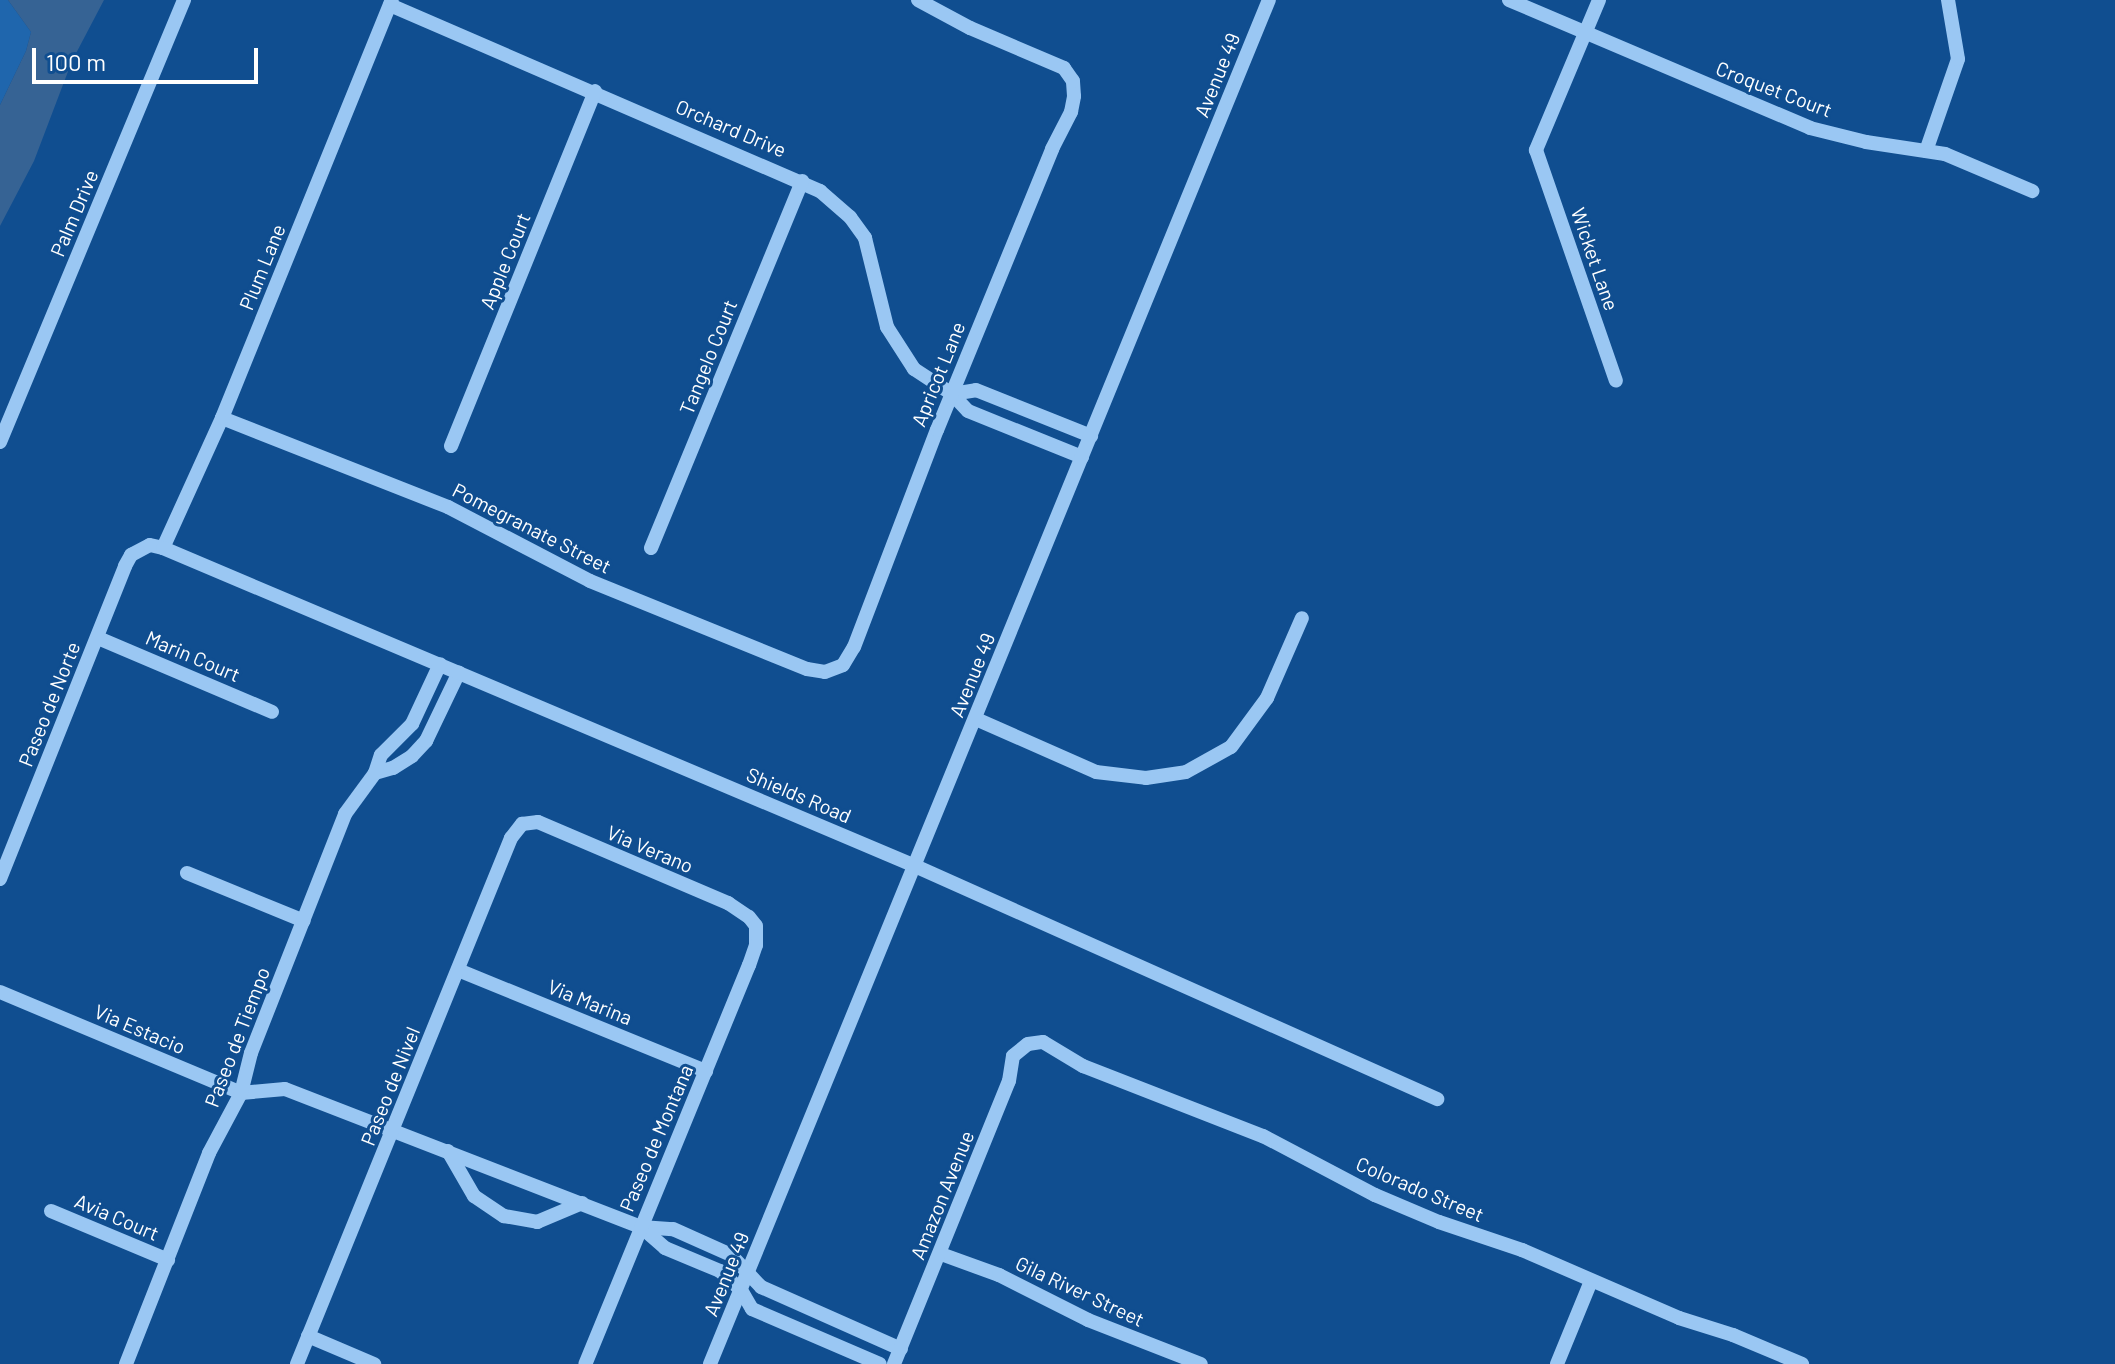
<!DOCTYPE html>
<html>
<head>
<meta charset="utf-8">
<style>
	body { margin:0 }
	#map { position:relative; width:2115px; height:1364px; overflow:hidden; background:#104e90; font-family:Barlow,sans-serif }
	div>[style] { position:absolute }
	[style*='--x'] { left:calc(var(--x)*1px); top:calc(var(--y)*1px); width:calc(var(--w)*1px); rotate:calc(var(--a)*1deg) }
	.green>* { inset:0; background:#1f66ad }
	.water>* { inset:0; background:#366394 }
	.minor>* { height:14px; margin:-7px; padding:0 7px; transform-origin:7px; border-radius:7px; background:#9ac7f3 }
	span { translate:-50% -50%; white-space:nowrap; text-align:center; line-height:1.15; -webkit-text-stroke:6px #104e90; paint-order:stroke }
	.street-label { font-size:20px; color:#fff }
	.scale { position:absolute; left:32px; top:48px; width:226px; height:36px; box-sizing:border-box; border:4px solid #fff; border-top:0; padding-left:10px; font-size:24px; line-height:28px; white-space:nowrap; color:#fff; -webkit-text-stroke:6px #104e90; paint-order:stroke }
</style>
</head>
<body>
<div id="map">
	<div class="green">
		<i style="clip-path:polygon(0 0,8px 0,31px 32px,26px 51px,0 105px)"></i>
	</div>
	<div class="water">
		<i style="clip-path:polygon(8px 0,104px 0,72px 61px,34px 161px,0 226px,0 105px,26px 51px,31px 32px)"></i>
	</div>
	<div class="minor">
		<i style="--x:1509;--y:0;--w:327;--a:23"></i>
		<i style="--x:1810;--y:128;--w:58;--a:14"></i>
		<i style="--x:1866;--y:142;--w:80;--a:8.6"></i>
		<i style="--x:1945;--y:154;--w:95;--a:23"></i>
		<i style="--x:1599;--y:0;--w:163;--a:112.8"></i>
		<i style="--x:1536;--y:150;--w:244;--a:70.9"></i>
		<i style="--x:390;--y:5;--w:469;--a:23.4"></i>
		<i style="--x:820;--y:191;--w:40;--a:41"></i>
		<i style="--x:850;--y:217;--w:26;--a:54"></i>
		<i style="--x:865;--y:238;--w:92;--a:76.1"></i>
		<i style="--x:887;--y:327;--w:50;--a:57.3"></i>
		<i style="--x:914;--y:369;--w:45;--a:33.3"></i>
		<i style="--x:952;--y:394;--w:23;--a:47"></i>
		<i style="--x:968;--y:411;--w:123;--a:22"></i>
		<i style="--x:1926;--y:151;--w:97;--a:-70.8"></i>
		<i style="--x:1958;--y:59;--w:60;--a:-99.6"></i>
		<i style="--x:952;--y:394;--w:24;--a:-9"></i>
		<i style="--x:976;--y:390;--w:124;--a:21.8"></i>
		<i style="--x:222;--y:418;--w:243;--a:21.5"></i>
		<i style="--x:448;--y:507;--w:160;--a:27.5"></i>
		<i style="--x:590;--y:581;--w:234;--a:22.1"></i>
		<i style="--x:807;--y:669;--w:18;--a:9"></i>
		<i style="--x:825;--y:672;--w:19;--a:-21"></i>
		<i style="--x:843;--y:665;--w:21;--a:-59"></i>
		<i style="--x:854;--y:647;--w:232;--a:-69.1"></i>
		<i style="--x:937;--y:430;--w:304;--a:-67.7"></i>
		<i style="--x:1052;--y:149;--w:42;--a:-62.8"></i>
		<i style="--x:1071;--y:112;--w:16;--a:-79"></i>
		<i style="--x:1074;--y:96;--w:15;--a:-94"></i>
		<i style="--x:1073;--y:81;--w:16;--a:-125"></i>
		<i style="--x:1064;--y:68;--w:102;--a:-156.9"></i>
		<i style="--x:970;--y:28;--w:59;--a:-151.7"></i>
		<i style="--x:0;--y:442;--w:479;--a:-67.4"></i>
		<i style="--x:451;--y:446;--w:383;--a:-67.9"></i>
		<i style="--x:163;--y:548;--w:143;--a:-65.6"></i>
		<i style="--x:222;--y:418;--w:451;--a:-67.9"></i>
		<i style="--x:651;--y:548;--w:397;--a:-67.6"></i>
		<i style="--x:98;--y:638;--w:189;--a:23"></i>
		<i style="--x:976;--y:719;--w:131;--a:23.8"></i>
		<i style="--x:1096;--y:772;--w:50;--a:6.8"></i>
		<i style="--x:1146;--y:778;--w:40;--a:-8.5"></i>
		<i style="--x:1186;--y:772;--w:51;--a:-29.1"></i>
		<i style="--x:1231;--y:747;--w:61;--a:-53.7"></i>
		<i style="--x:1267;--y:698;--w:87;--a:-66.4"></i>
		<i style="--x:375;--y:773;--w:19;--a:-16"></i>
		<i style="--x:393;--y:768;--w:22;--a:-32"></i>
		<i style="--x:412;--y:756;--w:21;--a:-47"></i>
		<i style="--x:426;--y:741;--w:76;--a:-64.4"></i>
		<i style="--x:187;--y:873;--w:126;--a:22.3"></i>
		<i style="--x:0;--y:879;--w:337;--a:-68.2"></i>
		<i style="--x:125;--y:566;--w:13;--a:-61"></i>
		<i style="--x:131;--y:555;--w:21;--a:-28"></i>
		<i style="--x:150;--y:545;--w:13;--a:13"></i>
		<i style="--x:163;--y:548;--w:816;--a:22.92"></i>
		<i style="--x:915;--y:866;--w:572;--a:24.05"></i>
		<i style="--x:458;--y:970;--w:268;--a:22.2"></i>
		<i style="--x:0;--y:992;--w:261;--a:22.7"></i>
		<i style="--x:241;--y:1093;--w:44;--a:-5.2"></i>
		<i style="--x:285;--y:1089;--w:382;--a:21.2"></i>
		<i style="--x:641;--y:1227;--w:32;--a:4"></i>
		<i style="--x:673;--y:1229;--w:64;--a:24.1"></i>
		<i style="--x:731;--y:1255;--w:44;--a:46.8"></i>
		<i style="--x:761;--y:1287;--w:153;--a:23.9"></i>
		<i style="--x:448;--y:1151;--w:52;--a:60"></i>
		<i style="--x:474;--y:1196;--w:36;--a:34"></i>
		<i style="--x:504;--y:1216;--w:34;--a:10"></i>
		<i style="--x:537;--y:1222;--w:49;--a:-22.9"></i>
		<i style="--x:51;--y:1211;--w:127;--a:22.7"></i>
		<i style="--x:641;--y:1227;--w:32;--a:41"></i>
		<i style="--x:665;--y:1248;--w:60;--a:22.7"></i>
		<i style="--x:720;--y:1271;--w:28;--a:42"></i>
		<i style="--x:741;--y:1290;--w:22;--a:60"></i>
		<i style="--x:752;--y:1309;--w:139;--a:23.3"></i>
		<i style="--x:941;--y:1254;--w:62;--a:19.9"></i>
		<i style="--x:999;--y:1275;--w:100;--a:26.8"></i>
		<i style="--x:1088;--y:1320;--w:121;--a:21.3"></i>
		<i style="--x:308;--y:1336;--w:72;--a:23"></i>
		<i style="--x:126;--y:1364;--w:227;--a:-68.5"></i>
		<i style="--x:209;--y:1153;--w:68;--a:-61.9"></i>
		<i style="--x:241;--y:1093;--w:41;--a:-76"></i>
		<i style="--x:251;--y:1053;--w:257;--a:-68.5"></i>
		<i style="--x:345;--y:814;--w:51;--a:-53.8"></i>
		<i style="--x:375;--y:773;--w:19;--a:-72"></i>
		<i style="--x:381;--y:755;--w:44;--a:-45"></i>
		<i style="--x:412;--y:724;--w:66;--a:-65"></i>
		<i style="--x:297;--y:1364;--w:568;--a:-67.86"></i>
		<i style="--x:511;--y:838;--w:18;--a:-52"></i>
		<i style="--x:522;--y:824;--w:16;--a:-7"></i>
		<i style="--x:538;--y:822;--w:207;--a:23.1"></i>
		<i style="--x:728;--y:903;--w:25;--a:34"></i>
		<i style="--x:749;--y:917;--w:11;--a:52"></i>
		<i style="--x:756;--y:926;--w:19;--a:90"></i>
		<i style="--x:756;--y:945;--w:21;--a:109"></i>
		<i style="--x:749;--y:965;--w:431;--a:112.3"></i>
		<i style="--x:710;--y:1364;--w:1474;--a:-67.72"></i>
		<i style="--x:894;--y:1364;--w:305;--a:-67.9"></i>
		<i style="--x:1009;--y:1081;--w:25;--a:-81"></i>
		<i style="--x:1013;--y:1056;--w:19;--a:-39"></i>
		<i style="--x:1028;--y:1044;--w:15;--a:-8"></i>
		<i style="--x:1043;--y:1042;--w:47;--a:31"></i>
		<i style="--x:1083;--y:1066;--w:193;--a:21.3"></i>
		<i style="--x:1263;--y:1136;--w:127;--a:27.8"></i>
		<i style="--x:1375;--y:1195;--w:69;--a:22.9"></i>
		<i style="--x:1439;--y:1222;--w:88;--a:18.6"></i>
		<i style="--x:1522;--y:1250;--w:171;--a:23.4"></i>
		<i style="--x:1679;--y:1318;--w:57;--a:17.5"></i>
		<i style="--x:1733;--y:1335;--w:75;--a:22.8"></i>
		<i style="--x:1557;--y:1364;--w:90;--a:-67.7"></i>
	</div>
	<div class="street-label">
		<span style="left:1217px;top:75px;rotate:-68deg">Avenue 49</span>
		<span style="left:1774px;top:89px;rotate:21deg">Croquet Court</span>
		<span style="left:731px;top:128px;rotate:23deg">Orchard Drive</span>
		<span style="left:74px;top:213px;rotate:-67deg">Palm Drive</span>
		<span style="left:1595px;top:259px;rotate:71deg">Wicket Lane</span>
		<span style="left:505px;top:261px;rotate:-68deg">Apple Court</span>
		<span style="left:262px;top:267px;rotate:-68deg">Plum Lane</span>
		<span style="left:708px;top:357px;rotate:-68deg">Tangelo Court</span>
		<span style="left:938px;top:374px;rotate:-68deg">Apricot Lane</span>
		<span style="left:532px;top:528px;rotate:27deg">Pomegranate Street</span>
		<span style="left:193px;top:656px;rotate:23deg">Marin Court</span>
		<span style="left:972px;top:675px;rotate:-68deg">Avenue 49</span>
		<span style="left:49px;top:704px;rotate:-68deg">Paseo de Norte</span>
		<span style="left:799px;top:795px;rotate:23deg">Shields Road</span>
		<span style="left:650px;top:849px;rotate:23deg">Via Verano</span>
		<span style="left:590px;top:1002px;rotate:22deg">Via Marina</span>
		<span style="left:140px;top:1029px;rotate:23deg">Via Estacio</span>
		<span style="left:237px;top:1037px;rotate:-69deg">Paseo de Tiempo</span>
		<span style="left:390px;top:1086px;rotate:-68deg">Paseo de Nivel</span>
		<span style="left:656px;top:1138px;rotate:-67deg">Paseo de Montana</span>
		<span style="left:1420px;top:1189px;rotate:23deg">Colorado Street</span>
		<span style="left:942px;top:1195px;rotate:-68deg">Amazon Avenue</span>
		<span style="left:117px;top:1217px;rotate:23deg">Avia Court</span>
		<span style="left:726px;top:1274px;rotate:-68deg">Avenue 49</span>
		<span style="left:1080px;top:1291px;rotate:25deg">Gila River Street</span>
	</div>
	<div class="scale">100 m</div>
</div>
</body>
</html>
